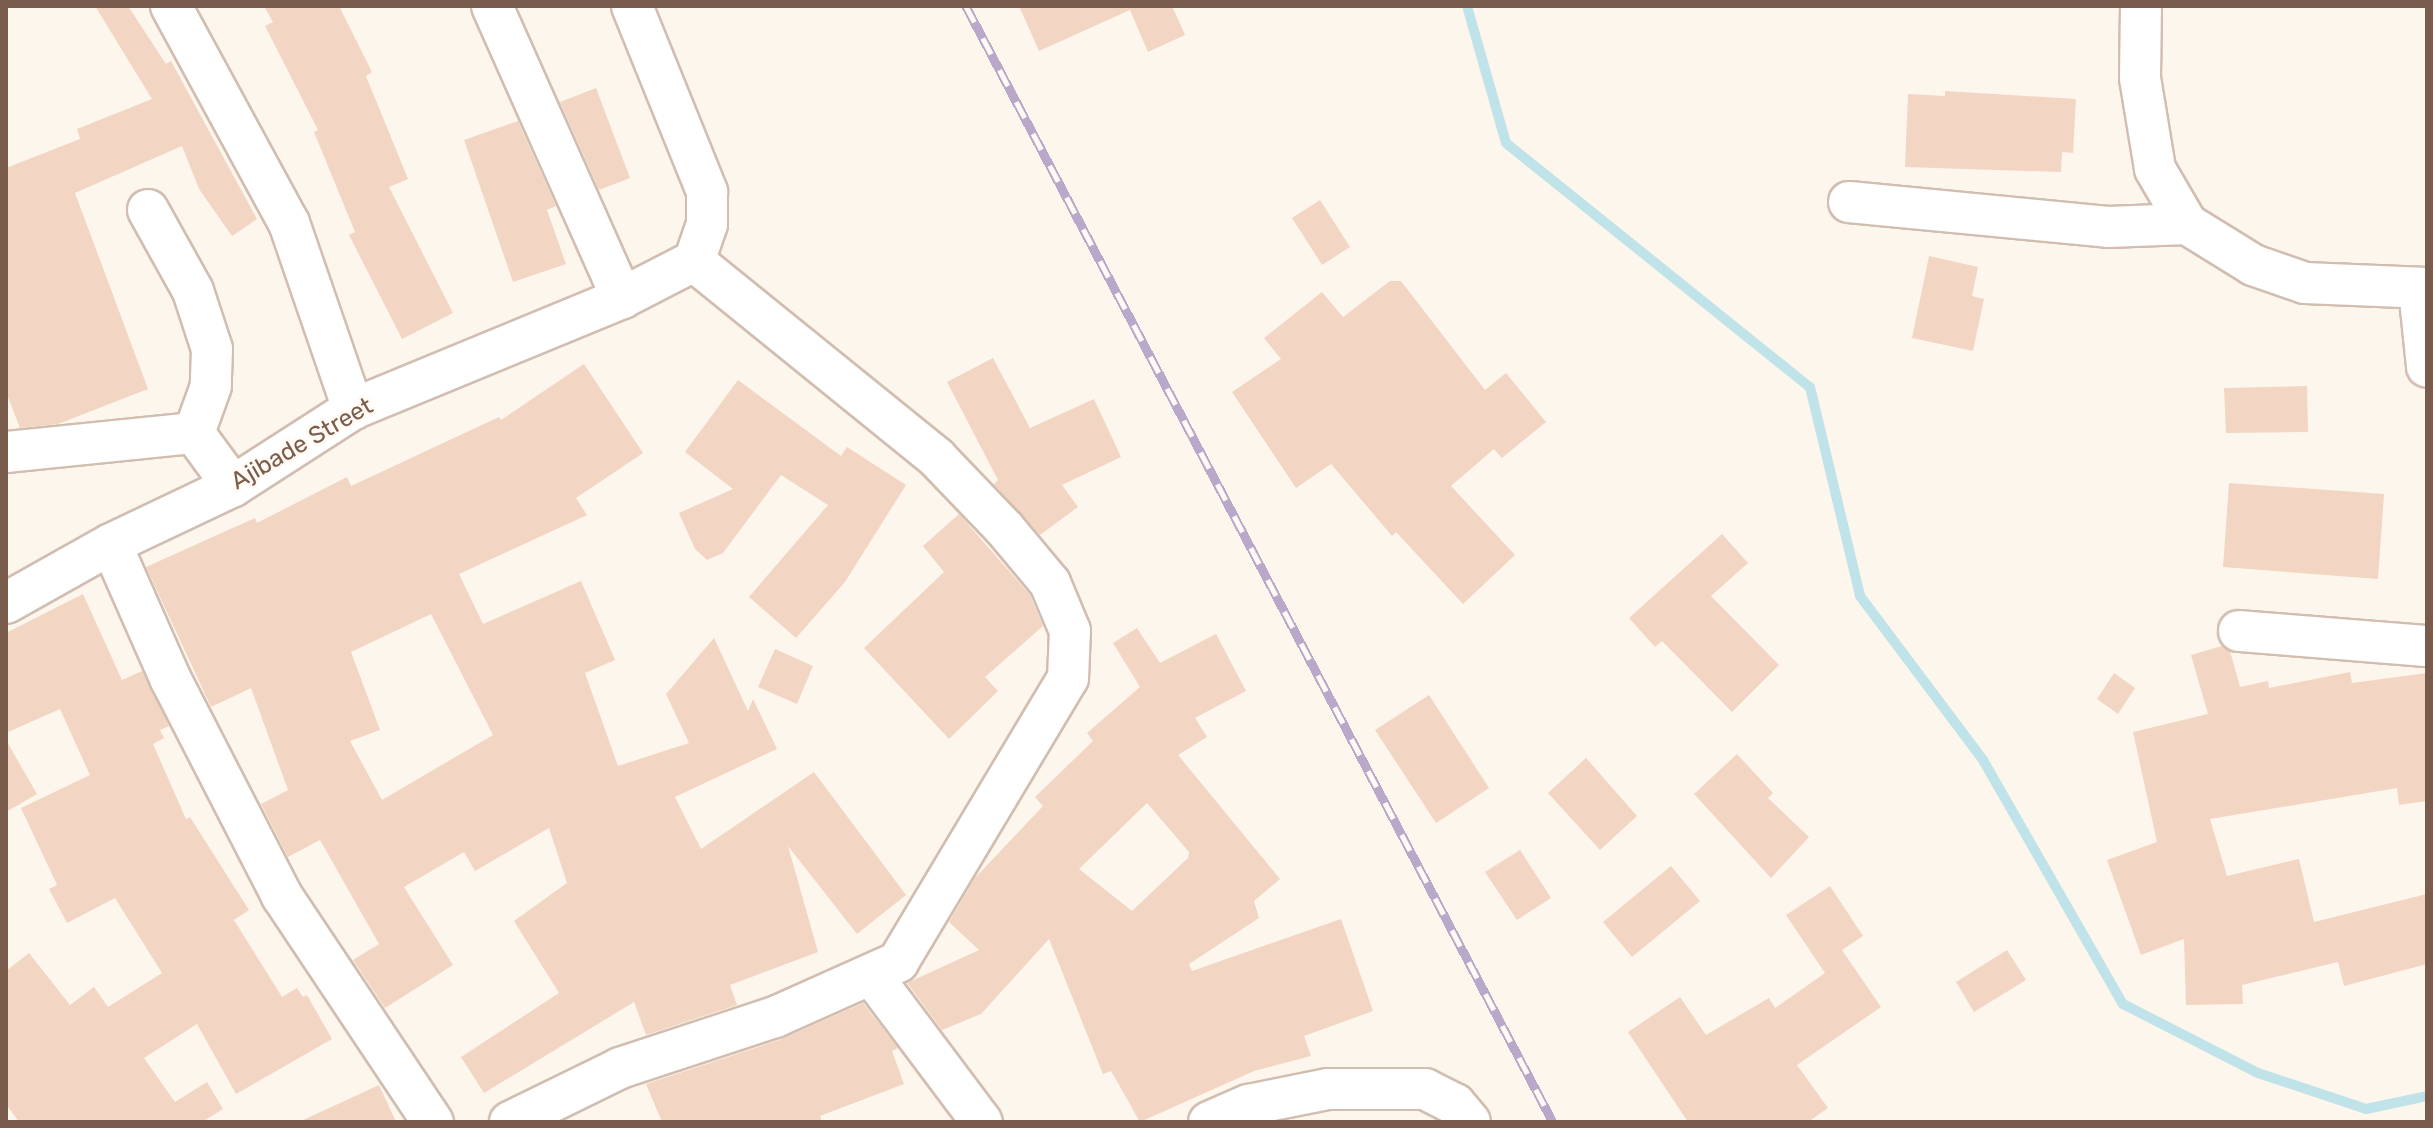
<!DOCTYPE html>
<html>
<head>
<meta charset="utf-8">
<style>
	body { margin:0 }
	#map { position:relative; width:2433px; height:1128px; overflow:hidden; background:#fdf6ec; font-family:Rubik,sans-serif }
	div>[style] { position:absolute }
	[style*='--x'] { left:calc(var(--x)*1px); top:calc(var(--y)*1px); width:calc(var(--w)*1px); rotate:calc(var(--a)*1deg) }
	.stream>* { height:10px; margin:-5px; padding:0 5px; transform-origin:5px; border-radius:5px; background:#bfe3e8 }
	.building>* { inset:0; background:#f3d5c3 }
	.roads { filter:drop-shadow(2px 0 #d1beb0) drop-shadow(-2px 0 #d1beb0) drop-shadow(0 2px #d1beb0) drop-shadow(0 -2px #d1beb0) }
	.street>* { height:40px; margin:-20px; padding:0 20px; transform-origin:20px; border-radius:20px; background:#fff }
	.rail>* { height:9px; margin-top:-4.5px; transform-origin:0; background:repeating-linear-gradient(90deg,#fffaf3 0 18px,#b9a8c9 0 36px); box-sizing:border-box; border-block:2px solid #b9a8c9 }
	span { translate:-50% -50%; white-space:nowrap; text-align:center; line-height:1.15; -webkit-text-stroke:6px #fffaf3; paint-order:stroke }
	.street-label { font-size:24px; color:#7a5c4d }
	.frame { position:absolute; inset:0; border:8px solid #7a5c4d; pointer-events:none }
</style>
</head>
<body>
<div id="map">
	<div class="stream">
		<i style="--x:1467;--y:6;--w:142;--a:74.1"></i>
		<i style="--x:1506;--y:143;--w:390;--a:38.8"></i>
		<i style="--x:1810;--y:387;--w:215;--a:76.5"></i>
		<i style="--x:1860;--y:596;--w:205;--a:53.1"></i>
		<i style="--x:1983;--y:760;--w:281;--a:60.2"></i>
		<i style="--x:2123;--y:1004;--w:152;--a:27.1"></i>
		<i style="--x:2258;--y:1073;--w:114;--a:18.4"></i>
		<i style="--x:2366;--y:1109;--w:62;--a:-12"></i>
	</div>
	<div class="building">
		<i style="clip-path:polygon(95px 6px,128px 6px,166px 64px,171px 61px,257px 219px,232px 236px,199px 189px,182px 146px,75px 193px,148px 389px,58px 424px,20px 428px,6px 392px,6px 168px,80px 139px,77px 129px,152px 99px)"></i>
		<i style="clip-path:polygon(264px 6px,339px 6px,372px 72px,366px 76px,408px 179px,389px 187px,453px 313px,402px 339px,349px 235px,355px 232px,314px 132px,318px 130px,265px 26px,273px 22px)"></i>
		<i style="clip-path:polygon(1019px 6px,1172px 6px,1185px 35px,1148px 52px,1130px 10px,1039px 51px)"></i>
		<i style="clip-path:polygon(596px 88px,630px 178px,599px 190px,560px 102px)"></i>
		<i style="clip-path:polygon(1945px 91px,2076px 99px,2073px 153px,2062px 152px,2061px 172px,1905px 167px,1908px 94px,1945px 96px)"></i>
		<i style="clip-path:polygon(518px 121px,556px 206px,547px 210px,566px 264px,513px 282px,464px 140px)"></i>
		<i style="clip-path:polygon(1320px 200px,1350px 247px,1322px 265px,1292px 218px)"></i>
		<i style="clip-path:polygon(1929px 256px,1978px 267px,1972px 296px,1984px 299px,1973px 351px,1912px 338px)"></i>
		<i style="clip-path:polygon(1390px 281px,1401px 281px,1485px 390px,1506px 373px,1546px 422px,1502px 458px,1494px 449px,1451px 486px,1515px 555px,1463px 604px,1396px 532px,1392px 536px,1331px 464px,1296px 488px,1232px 392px,1281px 359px,1264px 338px,1322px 292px,1343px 317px)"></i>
		<i style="clip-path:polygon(993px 358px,1030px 428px,1094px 399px,1121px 457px,1062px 485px,1078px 507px,1040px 535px,994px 484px,998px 480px,947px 382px)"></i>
		<i style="clip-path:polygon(evenodd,584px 364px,643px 453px,576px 498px,587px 515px,459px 574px,483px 624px,581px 581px,615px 660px,585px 673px,618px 766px,689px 743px,666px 694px,714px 638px,748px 711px,753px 699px,777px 749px,675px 797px,701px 849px,814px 772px,906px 895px,857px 934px,788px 846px,818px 952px,730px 985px,737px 1005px,646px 1035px,634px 1002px,484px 1093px,461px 1057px,559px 993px,514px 921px,567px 883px,549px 828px,475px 871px,464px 852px,404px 887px,453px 965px,385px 1008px,353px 960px,379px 944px,320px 840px,288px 857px,261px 804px,288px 790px,251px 688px,211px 707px,146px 567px,255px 518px,257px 523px,347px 477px,351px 486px,499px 417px,501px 420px,584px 364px,431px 614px,493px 735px,382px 800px,350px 741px,380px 730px,351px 652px,431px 614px)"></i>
		<i style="clip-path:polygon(738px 380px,841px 456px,847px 447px,906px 485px,845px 582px,796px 638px,749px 597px,828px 505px,781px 475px,723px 553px,707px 560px,695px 549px,679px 513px,733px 489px,685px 452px)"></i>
		<i style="clip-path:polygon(2307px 386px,2308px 432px,2226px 433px,2224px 388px)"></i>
		<i style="clip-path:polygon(2229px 483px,2384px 494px,2378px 579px,2223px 567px)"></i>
		<i style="clip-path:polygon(959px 514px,1030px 595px,1043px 626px,985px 677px,998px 691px,949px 739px,864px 648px,944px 572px,923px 546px)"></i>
		<i style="clip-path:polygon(1722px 534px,1748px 563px,1711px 596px,1779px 665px,1732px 712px,1662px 641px,1655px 647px,1629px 618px)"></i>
		<i style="clip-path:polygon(83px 594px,122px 680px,142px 671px,169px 726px,160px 730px,164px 738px,153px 744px,186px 819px,190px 817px,249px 910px,234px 920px,282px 997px,297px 988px,303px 997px,307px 995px,332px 1039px,236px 1094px,197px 1024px,144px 1058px,175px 1102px,207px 1082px,223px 1109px,202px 1122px,19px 1122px,6px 1104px,6px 971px,29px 953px,70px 1005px,94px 987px,108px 1007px,162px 973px,115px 898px,67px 923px,49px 889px,57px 885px,21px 808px,90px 775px,60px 709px,6px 733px,6px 633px)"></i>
		<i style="clip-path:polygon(evenodd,1137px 628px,1160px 663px,1216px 634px,1246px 691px,1195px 718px,1207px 737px,1178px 755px,1280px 879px,1254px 901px,1259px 918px,1189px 964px,1192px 971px,1341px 919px,1373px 1011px,1304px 1036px,1311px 1056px,1254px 1071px,1140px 1122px,1111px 1071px,1103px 1074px,1049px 939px,981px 1014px,942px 1030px,907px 983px,979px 950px,949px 922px,975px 878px,1043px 806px,1035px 797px,1093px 741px,1087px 733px,1140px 687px,1113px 643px,1137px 628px,1147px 803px,1189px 852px,1188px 858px,1132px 911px,1079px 869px,1147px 803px)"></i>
		<i style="clip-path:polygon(2222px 646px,2230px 651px,2240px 687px,2268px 681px,2269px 688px,2350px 672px,2352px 683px,2427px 673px,2427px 801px,2399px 805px,2397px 788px,2210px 819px,2227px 876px,2299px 859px,2314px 922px,2427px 894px,2427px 964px,2344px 986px,2338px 962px,2242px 985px,2243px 1004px,2186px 1005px,2184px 939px,2141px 955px,2107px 860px,2157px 842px,2133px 732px,2208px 714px,2191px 655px)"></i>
		<i style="clip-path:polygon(775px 649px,813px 666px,797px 704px,758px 687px)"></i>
		<i style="clip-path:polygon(2114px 673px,2135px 688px,2118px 714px,2097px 699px)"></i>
		<i style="clip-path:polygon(1429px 695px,1489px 788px,1436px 823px,1375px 730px)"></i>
		<i style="clip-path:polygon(6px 740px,37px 794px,6px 812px)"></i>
		<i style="clip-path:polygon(1737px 754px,1773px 793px,1768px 798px,1809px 837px,1771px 878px,1694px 794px)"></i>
		<i style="clip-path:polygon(1586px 758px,1637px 816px,1600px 850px,1548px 793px)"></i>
		<i style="clip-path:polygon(1520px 850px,1551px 898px,1517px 920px,1485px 872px)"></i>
		<i style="clip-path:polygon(1671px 866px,1700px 901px,1632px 957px,1603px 922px)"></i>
		<i style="clip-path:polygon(1830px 886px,1863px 936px,1842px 950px,1881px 1007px,1797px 1065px,1828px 1108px,1808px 1122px,1688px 1122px,1628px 1032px,1680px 997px,1706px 1035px,1769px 998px,1775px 1008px,1825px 973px,1786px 915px)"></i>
		<i style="clip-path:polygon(2007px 950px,2026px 980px,1974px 1012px,1956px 982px)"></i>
		<i style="clip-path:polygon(863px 1003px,898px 1048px,892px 1051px,904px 1084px,820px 1116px,822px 1122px,662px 1122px,646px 1084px,782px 1039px)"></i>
		<i style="clip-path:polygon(379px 1085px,396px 1122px,299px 1122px)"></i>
	</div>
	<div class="roads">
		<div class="street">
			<i style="--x:171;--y:6;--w:247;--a:61.5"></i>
			<i style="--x:289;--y:223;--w:197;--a:71"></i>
			<i style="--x:492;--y:6;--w:320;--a:66"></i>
			<i style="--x:632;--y:6;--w:201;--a:68"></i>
			<i style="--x:707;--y:192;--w:32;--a:90"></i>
			<i style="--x:707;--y:224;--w:39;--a:109"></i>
			<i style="--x:2141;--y:6;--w:72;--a:90.8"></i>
			<i style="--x:2140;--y:78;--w:92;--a:80.6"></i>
			<i style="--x:2155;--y:169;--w:64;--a:59.8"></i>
			<i style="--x:2187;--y:224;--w:78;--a:31.8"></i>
			<i style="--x:2253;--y:265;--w:55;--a:19.1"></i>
			<i style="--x:2305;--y:283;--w:122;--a:2.3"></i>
			<i style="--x:1849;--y:202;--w:260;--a:5.5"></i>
			<i style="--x:2108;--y:227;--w:79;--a:-2.2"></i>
			<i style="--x:148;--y:210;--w:93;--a:60.9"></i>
			<i style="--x:193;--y:291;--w:61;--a:71.9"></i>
			<i style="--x:212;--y:349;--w:37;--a:92"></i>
			<i style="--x:211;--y:386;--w:50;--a:109.9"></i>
			<i style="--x:2419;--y:289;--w:78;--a:84.1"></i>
			<i style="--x:194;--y:433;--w:66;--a:53.7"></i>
			<i style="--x:6;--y:452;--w:189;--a:-5.8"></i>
			<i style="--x:111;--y:544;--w:149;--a:66.2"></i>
			<i style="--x:171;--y:680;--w:243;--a:62.8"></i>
			<i style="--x:282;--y:896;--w:272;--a:56.3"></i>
			<i style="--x:6;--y:603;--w:120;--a:-29.3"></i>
			<i style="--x:111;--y:544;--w:135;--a:-25.4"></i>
			<i style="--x:233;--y:486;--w:143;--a:-32.7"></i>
			<i style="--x:353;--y:409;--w:291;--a:-22.4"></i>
			<i style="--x:622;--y:298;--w:81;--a:-27.2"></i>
			<i style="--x:2239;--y:631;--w:189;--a:4.6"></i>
			<i style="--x:873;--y:977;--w:181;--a:53.1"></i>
			<i style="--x:510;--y:1122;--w:123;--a:-26.1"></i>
			<i style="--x:620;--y:1068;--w:163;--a:-18.2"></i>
			<i style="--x:775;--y:1017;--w:135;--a:-24.1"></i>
			<i style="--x:898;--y:962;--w:331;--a:-59.1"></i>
			<i style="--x:1068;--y:678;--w:47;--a:-87.6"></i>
			<i style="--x:1070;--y:631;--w:52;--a:-112.6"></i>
			<i style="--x:1050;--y:583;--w:70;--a:-129.8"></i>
			<i style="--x:1005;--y:529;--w:100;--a:-133.8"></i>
			<i style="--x:936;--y:457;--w:311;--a:-141"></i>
			<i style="--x:1209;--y:1122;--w:43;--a:-23.6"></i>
			<i style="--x:1248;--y:1105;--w:82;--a:-11.3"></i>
			<i style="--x:1328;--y:1089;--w:97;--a:0"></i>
			<i style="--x:1425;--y:1089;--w:34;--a:27"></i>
			<i style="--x:1455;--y:1104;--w:23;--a:50"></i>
		</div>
	</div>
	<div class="rail">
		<i style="--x:966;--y:6;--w:1261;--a:62.26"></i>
	</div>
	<div class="street-label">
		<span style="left:302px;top:444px;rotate:-30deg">Ajibade Street</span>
	</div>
	<div class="frame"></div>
</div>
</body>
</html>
